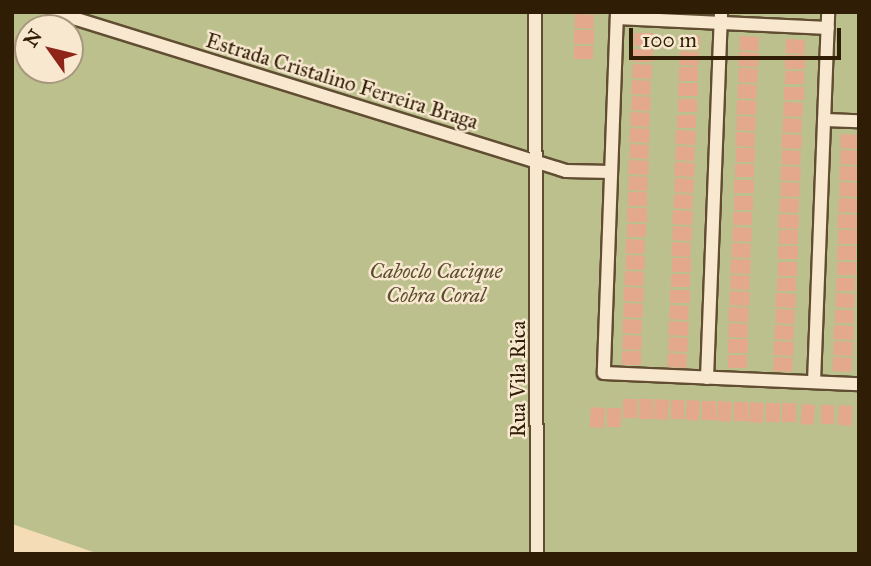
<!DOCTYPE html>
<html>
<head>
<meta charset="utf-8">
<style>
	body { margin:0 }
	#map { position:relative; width:871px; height:566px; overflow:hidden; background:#f4dcb7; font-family:"IM FELL Great Primer",serif }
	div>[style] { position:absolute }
	.green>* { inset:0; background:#bcc08d }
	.building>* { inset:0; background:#e4a88d; transform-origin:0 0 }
	.roads { filter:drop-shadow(2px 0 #614d32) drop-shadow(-2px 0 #614d32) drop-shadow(0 2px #614d32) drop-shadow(0 -2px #614d32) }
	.minor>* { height:12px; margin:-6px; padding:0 6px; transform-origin:6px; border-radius:6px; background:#f8e8d0 }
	span { translate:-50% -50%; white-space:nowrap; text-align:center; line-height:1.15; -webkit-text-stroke:5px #f8e8d0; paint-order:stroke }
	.street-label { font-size:21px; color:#301d06 }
	.park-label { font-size:21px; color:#5a4e2e; font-style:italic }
	.frame { position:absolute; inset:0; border:14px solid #301d06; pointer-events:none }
	.north { position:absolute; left:14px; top:14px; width:70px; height:70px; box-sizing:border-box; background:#f8e8d0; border:2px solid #a8977f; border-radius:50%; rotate:304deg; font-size:19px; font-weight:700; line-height:28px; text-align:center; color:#301d06 }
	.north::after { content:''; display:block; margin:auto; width:24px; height:32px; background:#8f2418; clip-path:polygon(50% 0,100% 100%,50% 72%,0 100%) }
	.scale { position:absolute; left:629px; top:28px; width:212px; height:32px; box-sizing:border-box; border:4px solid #301d06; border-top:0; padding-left:9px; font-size:21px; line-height:24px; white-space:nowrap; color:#301d06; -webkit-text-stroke:5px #f8e8d0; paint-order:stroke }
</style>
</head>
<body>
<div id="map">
	<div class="green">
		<i style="clip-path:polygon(evenodd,12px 12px,859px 12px,859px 554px,99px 554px,12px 524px,12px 12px,28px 28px,70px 28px,70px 70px,28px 70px,28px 28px)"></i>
	</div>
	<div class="building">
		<i style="left:575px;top:14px;width:19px;height:14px;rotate:3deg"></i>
		<i style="left:574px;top:30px;width:20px;height:14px"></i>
		<i style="left:634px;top:33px;width:19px;height:13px"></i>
		<i style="left:680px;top:35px;width:20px;height:14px;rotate:3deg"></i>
		<i style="left:740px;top:36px;width:19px;height:14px;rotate:3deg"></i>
		<i style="left:786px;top:39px;width:19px;height:14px;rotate:3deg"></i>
		<i style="left:574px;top:46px;width:19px;height:13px"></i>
		<i style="left:633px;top:49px;width:20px;height:13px"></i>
		<i style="left:680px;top:51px;width:19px;height:14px;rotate:3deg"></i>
		<i style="left:739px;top:52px;width:20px;height:14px;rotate:3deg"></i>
		<i style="left:785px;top:55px;width:20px;height:14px"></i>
		<i style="left:633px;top:64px;width:19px;height:14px;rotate:3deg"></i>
		<i style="left:679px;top:67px;width:19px;height:14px"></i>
		<i style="left:739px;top:68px;width:19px;height:14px;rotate:3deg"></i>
		<i style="left:785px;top:71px;width:19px;height:13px"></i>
		<i style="left:632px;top:80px;width:19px;height:14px;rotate:3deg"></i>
		<i style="left:678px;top:83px;width:20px;height:13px"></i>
		<i style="left:738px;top:84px;width:19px;height:14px;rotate:3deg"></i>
		<i style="left:784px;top:87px;width:20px;height:13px"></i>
		<i style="left:632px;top:96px;width:19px;height:14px;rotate:3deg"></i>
		<i style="left:678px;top:99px;width:19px;height:13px"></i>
		<i style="left:737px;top:100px;width:20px;height:14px;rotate:3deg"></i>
		<i style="left:784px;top:102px;width:19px;height:14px;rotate:3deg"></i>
		<i style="left:631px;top:112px;width:19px;height:14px;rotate:3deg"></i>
		<i style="left:677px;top:115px;width:19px;height:13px"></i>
		<i style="left:737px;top:116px;width:19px;height:14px;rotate:3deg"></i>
		<i style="left:783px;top:118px;width:19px;height:14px;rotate:3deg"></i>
		<i style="left:630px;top:128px;width:20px;height:14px;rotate:3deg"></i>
		<i style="left:676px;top:130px;width:20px;height:14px;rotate:3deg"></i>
		<i style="left:736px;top:132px;width:19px;height:14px;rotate:3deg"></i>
		<i style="left:782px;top:134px;width:20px;height:14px;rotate:3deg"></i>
		<i style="left:841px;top:134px;width:18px;height:14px;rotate:3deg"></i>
		<i style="left:630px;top:144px;width:19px;height:14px;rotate:3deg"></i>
		<i style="left:676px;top:146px;width:19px;height:14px;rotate:3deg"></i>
		<i style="left:736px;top:148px;width:19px;height:14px"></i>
		<i style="left:782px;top:150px;width:19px;height:14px;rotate:3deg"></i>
		<i style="left:841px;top:150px;width:18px;height:14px;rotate:3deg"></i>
		<i style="left:629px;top:160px;width:20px;height:14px;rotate:3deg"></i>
		<i style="left:675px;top:162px;width:20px;height:14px;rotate:3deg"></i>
		<i style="left:735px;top:164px;width:19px;height:13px"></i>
		<i style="left:781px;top:166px;width:20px;height:14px;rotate:3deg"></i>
		<i style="left:840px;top:166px;width:19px;height:14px;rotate:3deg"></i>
		<i style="left:629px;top:176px;width:19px;height:14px;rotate:3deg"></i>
		<i style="left:675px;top:178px;width:19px;height:14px;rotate:3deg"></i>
		<i style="left:734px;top:180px;width:20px;height:13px"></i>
		<i style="left:781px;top:182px;width:19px;height:14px;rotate:3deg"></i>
		<i style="left:840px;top:182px;width:19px;height:14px;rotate:3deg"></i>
		<i style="left:628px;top:192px;width:19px;height:14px"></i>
		<i style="left:674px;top:194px;width:19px;height:14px;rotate:3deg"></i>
		<i style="left:734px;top:196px;width:19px;height:14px"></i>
		<i style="left:780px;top:198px;width:19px;height:14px;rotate:3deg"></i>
		<i style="left:839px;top:198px;width:19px;height:14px;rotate:3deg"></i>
		<i style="left:627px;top:208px;width:20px;height:14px"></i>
		<i style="left:673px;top:210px;width:20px;height:14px;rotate:3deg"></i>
		<i style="left:733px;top:212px;width:19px;height:13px"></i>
		<i style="left:779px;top:214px;width:20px;height:14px;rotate:3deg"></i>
		<i style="left:838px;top:214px;width:20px;height:14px;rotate:3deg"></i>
		<i style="left:627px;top:224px;width:19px;height:13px"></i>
		<i style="left:673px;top:226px;width:19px;height:14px;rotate:3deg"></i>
		<i style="left:733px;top:227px;width:19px;height:14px;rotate:3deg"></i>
		<i style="left:779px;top:230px;width:19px;height:14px"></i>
		<i style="left:838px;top:230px;width:19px;height:14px"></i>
		<i style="left:626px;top:239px;width:19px;height:14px;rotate:3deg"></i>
		<i style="left:672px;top:242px;width:19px;height:14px;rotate:3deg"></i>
		<i style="left:732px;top:243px;width:19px;height:14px;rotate:3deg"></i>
		<i style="left:778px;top:246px;width:20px;height:13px"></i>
		<i style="left:837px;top:246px;width:19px;height:14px"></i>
		<i style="left:626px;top:255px;width:19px;height:14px;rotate:3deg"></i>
		<i style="left:672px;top:258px;width:19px;height:14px"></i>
		<i style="left:731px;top:259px;width:20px;height:14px;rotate:3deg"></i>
		<i style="left:778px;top:262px;width:19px;height:14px"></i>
		<i style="left:837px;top:262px;width:19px;height:13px"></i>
		<i style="left:625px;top:271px;width:19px;height:14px;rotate:3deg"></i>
		<i style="left:671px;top:274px;width:19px;height:13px"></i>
		<i style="left:731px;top:275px;width:19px;height:14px;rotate:3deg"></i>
		<i style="left:777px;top:278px;width:19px;height:13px"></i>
		<i style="left:836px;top:278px;width:19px;height:13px"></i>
		<i style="left:624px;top:287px;width:20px;height:14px;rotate:3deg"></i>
		<i style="left:670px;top:290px;width:20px;height:13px"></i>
		<i style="left:730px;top:291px;width:20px;height:14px;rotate:3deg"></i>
		<i style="left:776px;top:293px;width:20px;height:14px;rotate:3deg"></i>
		<i style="left:836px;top:293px;width:19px;height:14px;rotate:3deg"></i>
		<i style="left:624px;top:303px;width:19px;height:14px;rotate:3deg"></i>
		<i style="left:670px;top:305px;width:19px;height:14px;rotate:3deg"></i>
		<i style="left:729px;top:307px;width:20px;height:14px;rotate:3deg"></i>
		<i style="left:776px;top:309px;width:19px;height:14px;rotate:3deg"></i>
		<i style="left:835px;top:310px;width:19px;height:13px"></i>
		<i style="left:623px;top:319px;width:19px;height:14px;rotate:3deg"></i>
		<i style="left:669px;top:321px;width:20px;height:14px;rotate:3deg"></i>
		<i style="left:729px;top:323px;width:19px;height:14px;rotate:3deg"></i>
		<i style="left:775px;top:325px;width:19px;height:14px;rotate:3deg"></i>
		<i style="left:834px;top:325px;width:20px;height:14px;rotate:3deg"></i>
		<i style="left:623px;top:335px;width:19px;height:14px;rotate:3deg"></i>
		<i style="left:669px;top:337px;width:19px;height:14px;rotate:3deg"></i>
		<i style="left:728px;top:339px;width:20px;height:14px"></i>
		<i style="left:774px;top:341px;width:20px;height:14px;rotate:3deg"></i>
		<i style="left:834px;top:341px;width:19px;height:14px;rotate:3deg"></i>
		<i style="left:622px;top:351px;width:19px;height:14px"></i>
		<i style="left:668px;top:353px;width:19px;height:14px;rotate:3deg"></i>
		<i style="left:728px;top:355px;width:19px;height:13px"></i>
		<i style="left:774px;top:357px;width:19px;height:14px;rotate:3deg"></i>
		<i style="left:833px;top:357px;width:19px;height:14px;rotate:3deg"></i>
		<i style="left:623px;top:399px;width:14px;height:19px"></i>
		<i style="left:639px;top:399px;width:14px;height:20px"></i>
		<i style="left:655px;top:399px;width:14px;height:20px;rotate:4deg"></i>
		<i style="left:671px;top:400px;width:13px;height:19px"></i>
		<i style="left:687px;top:400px;width:13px;height:20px;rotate:4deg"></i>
		<i style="left:702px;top:401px;width:14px;height:19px"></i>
		<i style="left:718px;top:401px;width:14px;height:20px;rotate:4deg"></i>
		<i style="left:734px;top:402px;width:14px;height:19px"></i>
		<i style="left:750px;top:402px;width:14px;height:20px;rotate:4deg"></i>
		<i style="left:766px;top:403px;width:14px;height:19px"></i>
		<i style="left:782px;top:403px;width:14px;height:19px"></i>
		<i style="left:802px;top:404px;width:13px;height:20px;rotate:4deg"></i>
		<i style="left:821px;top:405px;width:13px;height:19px"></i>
		<i style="left:839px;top:405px;width:14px;height:20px;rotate:4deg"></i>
		<i style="left:591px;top:407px;width:14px;height:20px;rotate:4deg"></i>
		<i style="left:607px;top:408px;width:14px;height:19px"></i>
	</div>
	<div class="roads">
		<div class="minor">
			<i style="left:54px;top:12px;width:536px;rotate:17.25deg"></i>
			<i style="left:566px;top:171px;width:45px;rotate:1.3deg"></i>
			<i style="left:535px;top:12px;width:542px;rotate:89.79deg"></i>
			<i style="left:617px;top:12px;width:361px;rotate:92.1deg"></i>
			<i style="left:604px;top:373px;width:255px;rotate:2.5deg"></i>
			<i style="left:617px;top:18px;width:211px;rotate:2.7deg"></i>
			<i style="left:824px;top:120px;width:35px;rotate:2deg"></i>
			<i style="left:707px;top:378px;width:366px;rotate:-87.8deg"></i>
			<i style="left:814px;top:382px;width:370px;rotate:-87.8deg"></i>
		</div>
	</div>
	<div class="street-label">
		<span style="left:342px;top:81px;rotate:17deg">Estrada Cristalino Ferreira Braga</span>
		<span style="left:518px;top:379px;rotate:-90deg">Rua Vila Rica</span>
	</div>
	<div class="park-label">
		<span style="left:436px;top:283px">Caboclo Cacique<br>Cobra Coral</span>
	</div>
	<div class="frame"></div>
	<div class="north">N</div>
	<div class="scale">100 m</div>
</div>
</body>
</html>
